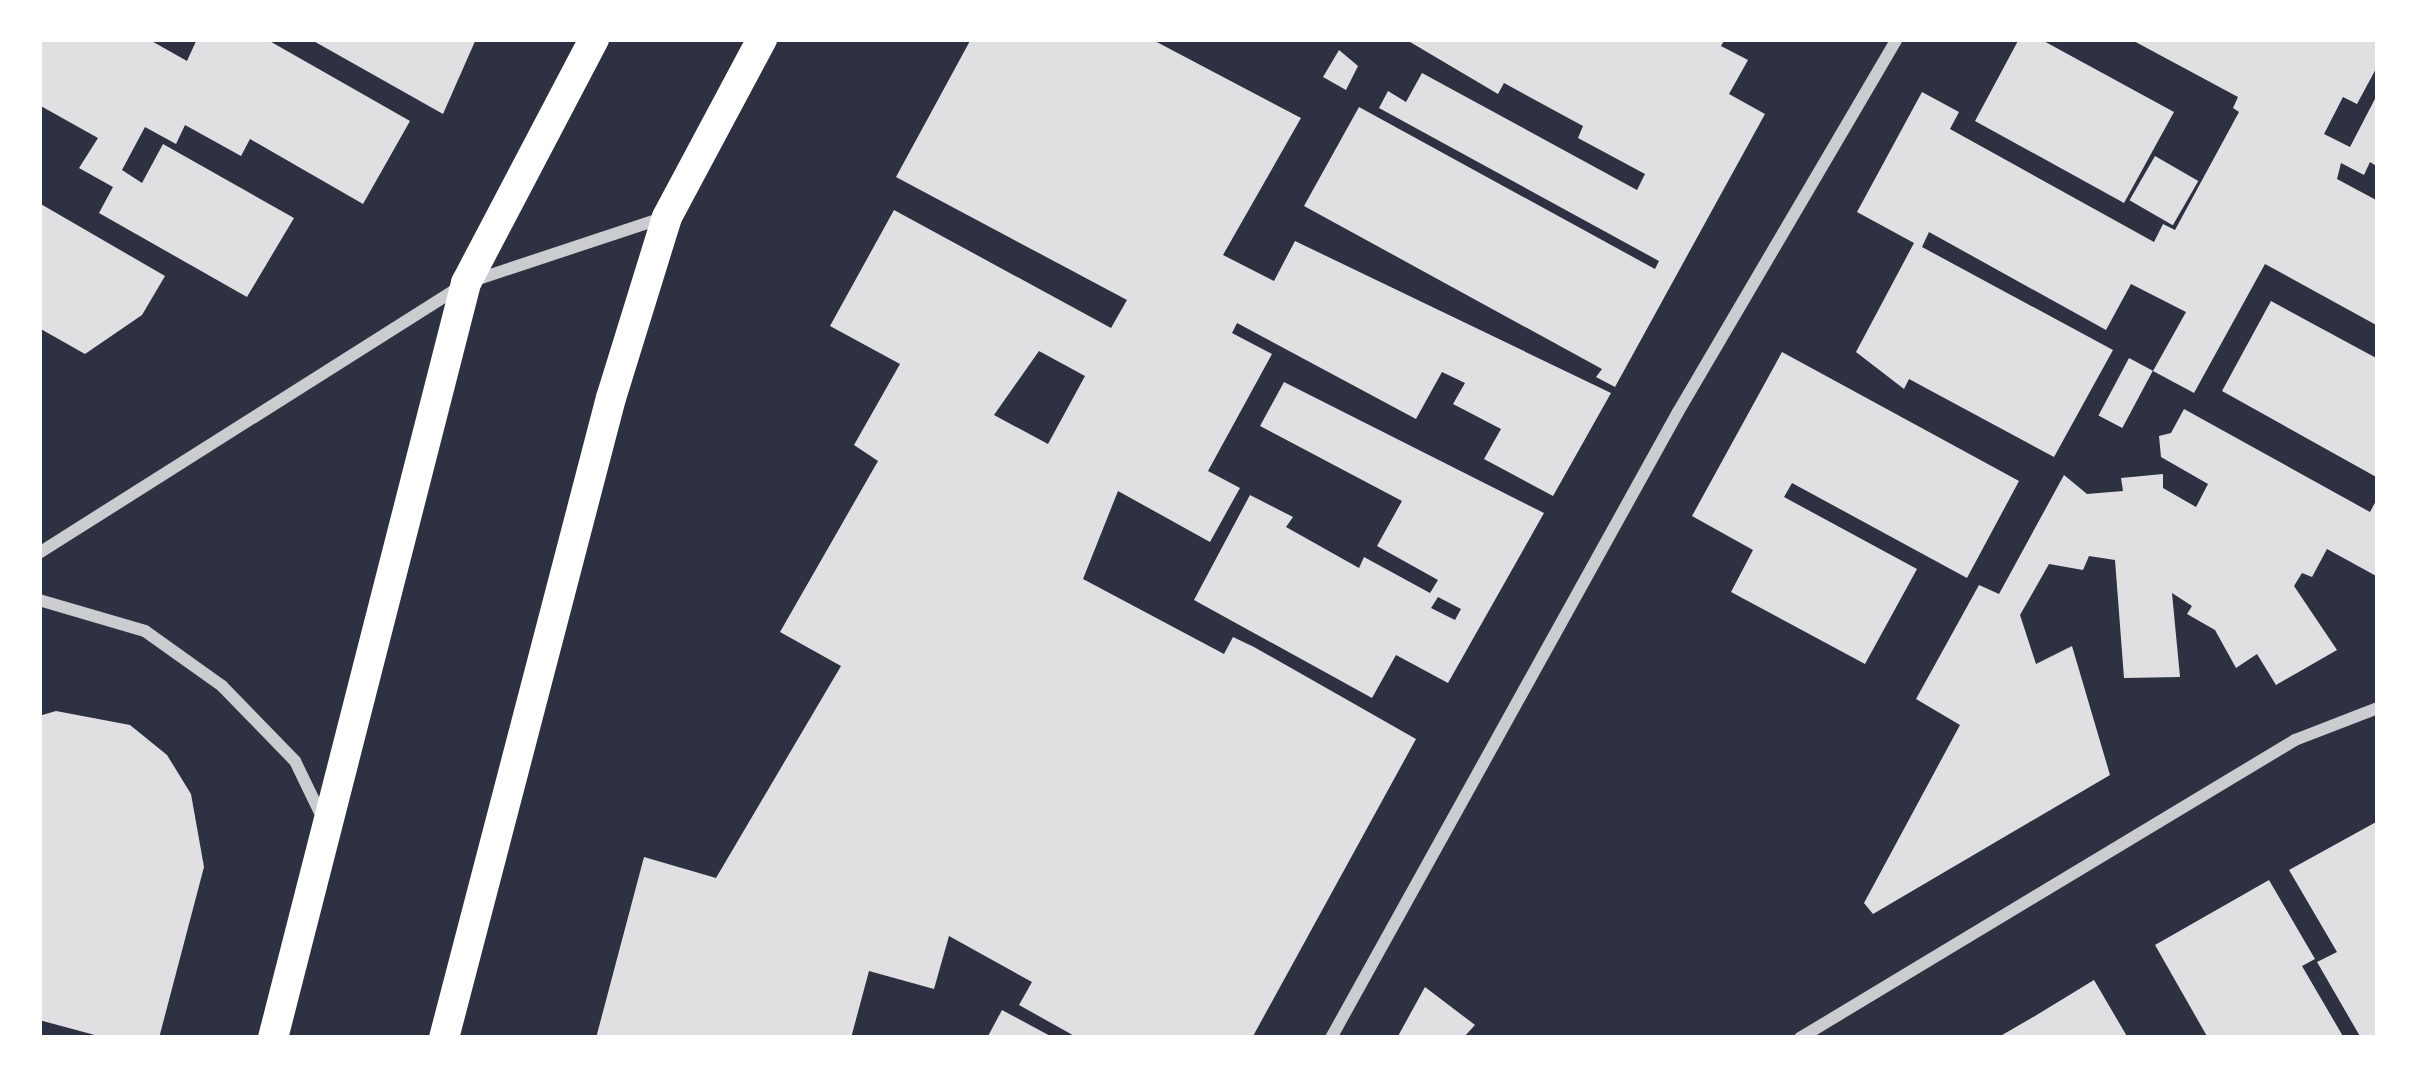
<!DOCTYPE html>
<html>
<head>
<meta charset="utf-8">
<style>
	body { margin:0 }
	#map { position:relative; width:2417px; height:1077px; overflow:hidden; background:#2d3142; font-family:Commissioner,sans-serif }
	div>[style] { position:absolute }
	.building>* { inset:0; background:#e0e0e3; transform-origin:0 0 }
	.minor>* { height:12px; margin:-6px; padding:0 6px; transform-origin:6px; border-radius:6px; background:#caccd0 }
	.primary>* { height:30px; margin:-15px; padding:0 15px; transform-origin:15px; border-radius:15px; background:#fff }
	span { translate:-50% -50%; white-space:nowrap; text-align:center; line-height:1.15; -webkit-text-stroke:12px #fff; paint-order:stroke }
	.frame { position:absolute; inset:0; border:42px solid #fff; pointer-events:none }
</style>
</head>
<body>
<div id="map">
	<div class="building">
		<i style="clip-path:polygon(39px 39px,148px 39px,187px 61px,197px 39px,266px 39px,410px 121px,363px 204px,250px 139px,241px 156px,185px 125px,176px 144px,145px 127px,122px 170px,142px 183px,163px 144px,294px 218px,247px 297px,99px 213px,113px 187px,79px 168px,98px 138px,39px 105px)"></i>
		<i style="clip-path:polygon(310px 39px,476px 39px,443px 114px)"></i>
		<i style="clip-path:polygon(evenodd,971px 39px,1151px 39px,1301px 118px,1223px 255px,1274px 281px,1295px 241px,1611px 393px,1553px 496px,1484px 459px,1501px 429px,1453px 404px,1465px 383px,1442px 372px,1416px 419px,1237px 323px,1232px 333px,1272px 354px,1208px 471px,1240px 488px,1210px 542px,1118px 491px,1083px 579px,1224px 654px,1233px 637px,1254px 647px,1416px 739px,1252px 1038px,1078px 1038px,1019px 1005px,1032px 982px,949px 936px,934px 989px,869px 971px,851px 1038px,596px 1038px,644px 857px,716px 878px,841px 666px,780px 632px,878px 461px,854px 445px,900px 364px,830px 326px,894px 210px,1111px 328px,1127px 300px,896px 177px,971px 39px,1039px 351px,1085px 376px,1048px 444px,994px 415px,1039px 351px)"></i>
		<i style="clip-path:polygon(1405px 39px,1725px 39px,1721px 46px,1748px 60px,1729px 94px,1765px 114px,1615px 387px,1596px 377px,1602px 369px,1304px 206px,1359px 107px,1655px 269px,1659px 261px,1379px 108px,1388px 91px,1406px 102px,1422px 73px,1637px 190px,1645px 174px,1578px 138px,1583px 126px,1504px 83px,1498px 94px)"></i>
		<i style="clip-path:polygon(2019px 39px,2040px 39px,2174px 112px,2124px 203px,1975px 121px)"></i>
		<i style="clip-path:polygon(2130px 39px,2378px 39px,2378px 65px,2357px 104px,2343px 97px,2324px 134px,2350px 147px,2378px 93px,2378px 167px,2370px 162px,2364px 175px,2341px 163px,2337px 179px,2378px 201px,2378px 326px,2265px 264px,2194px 393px,2153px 371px,2186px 312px,2131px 284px,2106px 330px,1929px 232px,1922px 247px,2113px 350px,2054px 457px,1909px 379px,1904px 389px,1856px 352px,1914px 243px,1857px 212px,1922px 92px,1959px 112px,1950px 129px,2154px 242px,2163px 224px,2175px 230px,2239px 112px,2233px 108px,2238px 97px)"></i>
		<i style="clip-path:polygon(1339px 50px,1358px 66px,1346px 90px,1323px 77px)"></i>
		<i style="left:2155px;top:156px;width:50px;height:51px;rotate:30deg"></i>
		<i style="clip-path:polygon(39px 203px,165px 276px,142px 315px,85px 354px,39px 328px)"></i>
		<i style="clip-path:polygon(2271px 301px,2378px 359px,2378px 478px,2222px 391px)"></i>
		<i style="clip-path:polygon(1782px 352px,2019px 481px,1967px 578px,1792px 483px,1784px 497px,1917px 569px,1865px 664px,1731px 592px,1753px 550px,1692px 516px)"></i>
		<i style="left:2129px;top:358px;width:27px;height:65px;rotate:28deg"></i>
		<i style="clip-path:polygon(evenodd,1284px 382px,1544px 513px,1448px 683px,1396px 655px,1372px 698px,1194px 600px,1250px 495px,1293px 517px,1286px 527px,1359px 568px,1364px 557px,1430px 593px,1438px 580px,1377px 546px,1402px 501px,1260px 426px,1284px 382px,1438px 597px,1461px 609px,1455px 620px,1431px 608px,1438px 597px)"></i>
		<i style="clip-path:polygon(2184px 409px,2370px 512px,2378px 497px,2378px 577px,2327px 549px,2312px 577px,2302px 573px,2294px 586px,2337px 650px,2276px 685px,2257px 654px,2236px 668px,2215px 630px,2187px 614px,2192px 606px,2172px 593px,2180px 677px,2124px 678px,2115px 560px,2089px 556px,2083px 570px,2049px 564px,2020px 615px,2036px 664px,2072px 646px,2110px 775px,1873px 914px,1864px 903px,1960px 725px,1916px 699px,1979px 585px,1999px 594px,2064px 475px,2087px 494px,2123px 491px,2121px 478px,2163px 474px,2163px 488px,2196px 507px,2208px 484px,2161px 457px,2159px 436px,2171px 433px)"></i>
		<i style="clip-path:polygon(56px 711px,130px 725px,167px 755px,191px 794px,204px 867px,159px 1038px,106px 1038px,39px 1020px,39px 716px)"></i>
		<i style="clip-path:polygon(2378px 821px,2378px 1038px,2361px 1038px,2317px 962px,2337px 952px,2289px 870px)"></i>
		<i style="clip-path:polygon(2269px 880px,2315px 959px,2302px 966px,2344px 1038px,2208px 1038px,2155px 945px)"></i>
		<i style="clip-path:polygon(2094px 980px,2128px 1038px,1997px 1038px,2035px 1016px)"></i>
		<i style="clip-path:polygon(1425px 987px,1475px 1025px,1463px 1038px,1397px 1038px)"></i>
		<i style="clip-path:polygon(1002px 1010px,1054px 1038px,987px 1038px)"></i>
	</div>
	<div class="minor">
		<i style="left:39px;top:553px;width:505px;rotate:-32.31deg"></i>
		<i style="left:466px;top:283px;width:210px;rotate:-18.3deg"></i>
		<i style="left:39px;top:600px;width:110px;rotate:16.3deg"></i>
		<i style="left:145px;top:631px;width:95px;rotate:35.5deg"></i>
		<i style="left:222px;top:686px;width:105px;rotate:45.8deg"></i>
		<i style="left:295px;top:761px;width:67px;rotate:64.2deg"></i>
		<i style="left:1331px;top:1038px;width:716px;rotate:-61deg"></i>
		<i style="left:1678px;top:412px;width:433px;rotate:-59.6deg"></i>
		<i style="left:1800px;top:1038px;width:578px;rotate:-31.05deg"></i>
		<i style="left:2295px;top:740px;width:89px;rotate:-21.1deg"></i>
	</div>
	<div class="primary">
		<i style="left:273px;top:1038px;width:779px;rotate:-75.66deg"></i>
		<i style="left:466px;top:283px;width:276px;rotate:-62.3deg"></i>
		<i style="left:444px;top:1038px;width:661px;rotate:-75.38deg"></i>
		<i style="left:611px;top:398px;width:189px;rotate:-72.8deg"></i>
		<i style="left:667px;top:217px;width:202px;rotate:-61.9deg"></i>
	</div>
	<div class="frame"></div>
</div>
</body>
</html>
